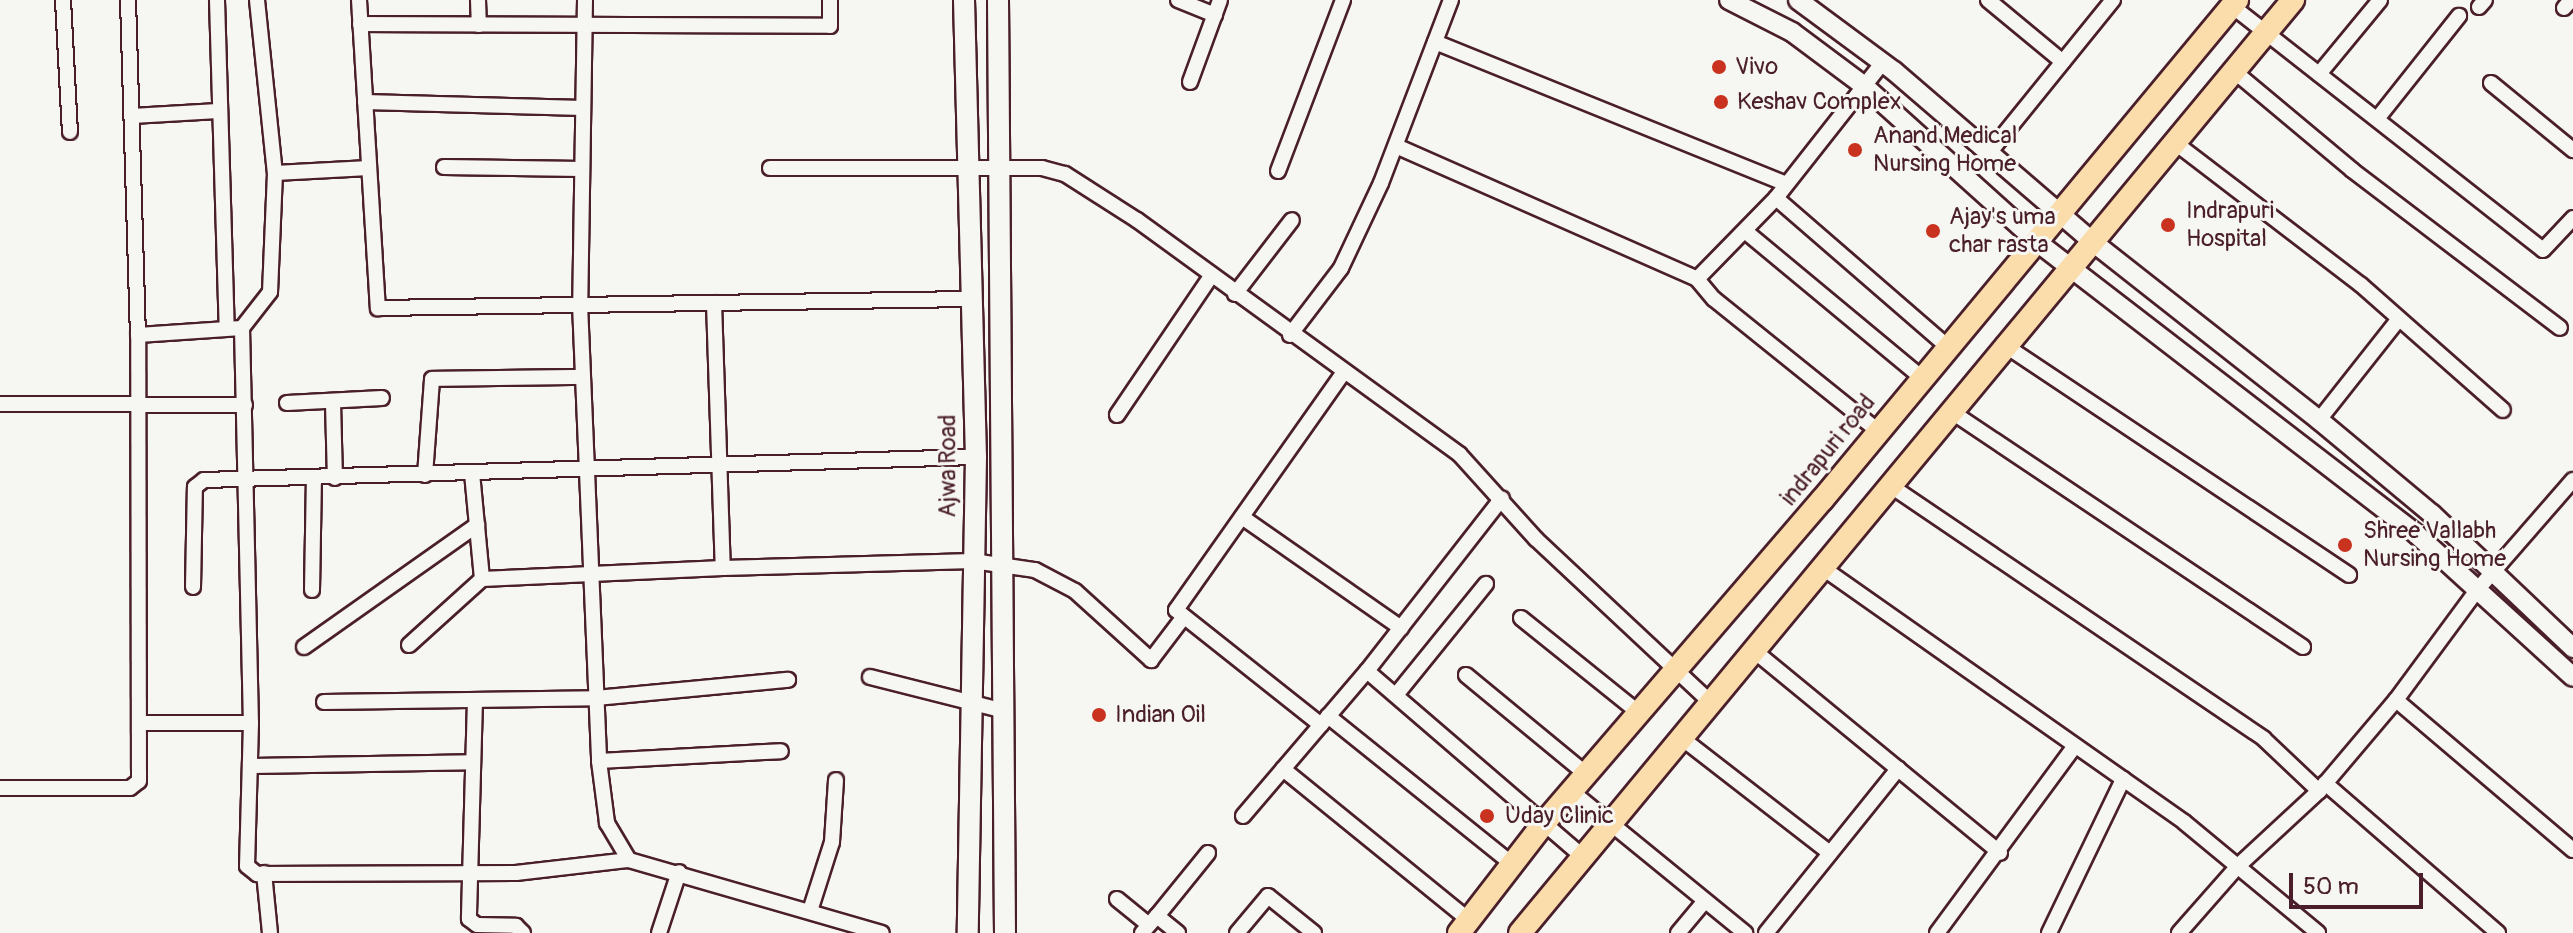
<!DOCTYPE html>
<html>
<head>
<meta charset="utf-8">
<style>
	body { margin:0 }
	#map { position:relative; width:2573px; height:933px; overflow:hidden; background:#f6f6f2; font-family:Pangolin,sans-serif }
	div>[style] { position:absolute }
	.roads { filter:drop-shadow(2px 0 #4a1f2b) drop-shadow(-2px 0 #4a1f2b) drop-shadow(0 2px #4a1f2b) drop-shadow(0 -2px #4a1f2b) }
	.minor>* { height:14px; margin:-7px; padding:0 7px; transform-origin:7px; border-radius:7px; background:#f6f6f2 }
	.tertiary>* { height:18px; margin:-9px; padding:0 9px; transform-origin:9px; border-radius:9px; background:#f6f6f2 }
	.secondary>* { height:20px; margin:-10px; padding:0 10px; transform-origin:10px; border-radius:10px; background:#f6f6f2 }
	.primary>* { height:22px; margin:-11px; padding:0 11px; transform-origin:11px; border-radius:11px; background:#faddab }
	.dots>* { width:22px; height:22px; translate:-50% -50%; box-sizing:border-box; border:4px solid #f6f6f2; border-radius:50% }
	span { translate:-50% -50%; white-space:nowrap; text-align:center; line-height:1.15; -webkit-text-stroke:6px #f6f6f2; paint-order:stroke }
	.poi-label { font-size:24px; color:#4a1f2b }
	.left { translate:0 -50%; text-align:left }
	.street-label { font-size:24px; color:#4a1f2b }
	.scale { position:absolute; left:2289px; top:873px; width:134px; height:36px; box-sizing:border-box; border:4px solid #4a1f2b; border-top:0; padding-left:10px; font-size:24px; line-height:28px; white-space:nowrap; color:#4a1f2b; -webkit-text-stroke:6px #f6f6f2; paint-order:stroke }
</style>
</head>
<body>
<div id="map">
	<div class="roads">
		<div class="minor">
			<i style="left:63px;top:0;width:132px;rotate:87deg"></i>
			<i style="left:128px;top:0;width:335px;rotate:88.3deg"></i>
			<i style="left:138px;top:335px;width:104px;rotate:-3.9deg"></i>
			<i style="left:217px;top:0;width:328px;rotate:88.3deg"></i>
			<i style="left:257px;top:0;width:174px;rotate:84.1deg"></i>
			<i style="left:275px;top:173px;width:119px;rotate:92.4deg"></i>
			<i style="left:270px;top:292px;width:46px;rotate:127.9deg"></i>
			<i style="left:242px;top:328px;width:395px;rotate:88.7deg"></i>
			<i style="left:251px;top:723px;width:143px;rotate:91.6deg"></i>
			<i style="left:247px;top:866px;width:13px;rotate:39deg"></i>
			<i style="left:257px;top:874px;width:259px;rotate:-0.2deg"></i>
			<i style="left:516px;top:873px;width:114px;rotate:-6.6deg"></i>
			<i style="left:359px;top:0;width:309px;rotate:86.5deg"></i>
			<i style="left:378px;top:308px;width:593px;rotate:-0.87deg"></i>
			<i style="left:478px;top:0;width:25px;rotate:88deg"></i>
			<i style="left:585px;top:0;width:304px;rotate:90.9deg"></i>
			<i style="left:580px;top:304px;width:457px;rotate:87.6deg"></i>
			<i style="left:599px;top:761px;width:63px;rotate:82.6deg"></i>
			<i style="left:607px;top:823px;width:43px;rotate:59.3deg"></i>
			<i style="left:629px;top:860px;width:263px;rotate:16.1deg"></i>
			<i style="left:1178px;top:0;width:40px;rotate:22deg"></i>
			<i style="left:1988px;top:0;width:97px;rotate:39.6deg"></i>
			<i style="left:2232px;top:6px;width:395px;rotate:38.1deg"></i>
			<i style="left:2543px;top:250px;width:44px;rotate:-46.8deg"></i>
			<i style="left:2479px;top:7px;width:9px;rotate:-49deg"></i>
			<i style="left:2564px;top:8px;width:11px;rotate:-49deg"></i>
			<i style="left:360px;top:24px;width:470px;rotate:0.2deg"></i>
			<i style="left:830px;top:26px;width:26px;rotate:-90deg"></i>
			<i style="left:1435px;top:42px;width:379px;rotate:22deg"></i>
			<i style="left:2235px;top:72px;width:153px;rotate:39.9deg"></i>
			<i style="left:2352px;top:170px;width:261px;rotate:37.2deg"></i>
			<i style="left:2319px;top:74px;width:96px;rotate:-50.5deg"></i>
			<i style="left:1190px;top:82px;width:87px;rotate:-69.9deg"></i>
			<i style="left:2491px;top:83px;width:106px;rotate:39.3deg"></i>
			<i style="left:365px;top:102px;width:218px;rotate:1.6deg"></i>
			<i style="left:132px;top:116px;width:86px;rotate:-3.3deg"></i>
			<i style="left:2377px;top:119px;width:132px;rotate:-51.5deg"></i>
			<i style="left:2178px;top:145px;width:230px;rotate:37.4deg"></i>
			<i style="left:2361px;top:285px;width:189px;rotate:41.4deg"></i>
			<i style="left:1396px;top:146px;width:329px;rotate:23.8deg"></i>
			<i style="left:1697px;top:279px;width:113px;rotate:-45.7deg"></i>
			<i style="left:1776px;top:198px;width:173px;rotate:-51.8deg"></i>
			<i style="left:1989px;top:153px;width:197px;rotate:-51deg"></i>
			<i style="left:444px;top:167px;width:138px;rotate:0.8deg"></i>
			<i style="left:770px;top:168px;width:272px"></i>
			<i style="left:1042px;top:168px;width:24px;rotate:15deg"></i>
			<i style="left:1065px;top:174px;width:85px;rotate:32.6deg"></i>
			<i style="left:1137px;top:220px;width:399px;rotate:36deg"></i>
			<i style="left:1460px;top:455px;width:113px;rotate:47.9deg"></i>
			<i style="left:1536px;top:539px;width:236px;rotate:43.1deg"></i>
			<i style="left:1278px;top:171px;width:183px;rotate:-69.2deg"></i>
			<i style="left:275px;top:173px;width:94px;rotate:-3deg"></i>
			<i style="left:1776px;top:198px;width:226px;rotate:40.9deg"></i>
			<i style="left:1745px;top:231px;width:230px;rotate:39.7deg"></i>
			<i style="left:1697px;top:279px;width:26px;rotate:50deg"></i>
			<i style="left:1714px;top:299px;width:211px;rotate:38.8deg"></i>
			<i style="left:1235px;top:294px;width:93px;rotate:-52.4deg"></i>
			<i style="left:714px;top:303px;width:265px;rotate:88.1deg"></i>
			<i style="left:1290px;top:335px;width:84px;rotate:-52.7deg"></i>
			<i style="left:1341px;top:268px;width:94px;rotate:-64.8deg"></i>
			<i style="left:1381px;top:183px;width:196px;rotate:-69.1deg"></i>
			<i style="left:2003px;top:344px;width:416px;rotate:33.7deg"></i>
			<i style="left:287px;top:403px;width:95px;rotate:-3deg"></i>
			<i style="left:333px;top:403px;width:75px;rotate:88.5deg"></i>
			<i style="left:0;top:404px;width:245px;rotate:0.2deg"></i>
			<i style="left:1949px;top:410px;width:426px;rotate:33.8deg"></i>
			<i style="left:1117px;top:415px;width:168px;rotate:-55.9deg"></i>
			<i style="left:2319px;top:420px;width:127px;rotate:-51.7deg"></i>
			<i style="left:472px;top:473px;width:106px;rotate:84.6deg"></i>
			<i style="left:425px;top:475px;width:96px;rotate:-85.8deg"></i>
			<i style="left:432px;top:379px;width:151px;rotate:-0.8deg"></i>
			<i style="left:1888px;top:484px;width:454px;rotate:34.1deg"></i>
			<i style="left:2264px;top:739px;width:76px;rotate:43.4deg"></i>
			<i style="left:1242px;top:517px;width:194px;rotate:34.9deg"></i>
			<i style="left:1820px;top:566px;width:445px;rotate:35.1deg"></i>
			<i style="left:2184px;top:822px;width:174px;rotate:39.6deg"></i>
			<i style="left:193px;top:587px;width:100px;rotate:-88.9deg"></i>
			<i style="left:195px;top:487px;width:11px;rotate:-38deg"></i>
			<i style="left:204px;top:480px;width:772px;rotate:-1.71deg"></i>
			<i style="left:312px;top:590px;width:112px;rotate:-89deg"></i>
			<i style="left:1521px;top:618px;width:151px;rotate:38.8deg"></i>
			<i style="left:409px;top:645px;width:98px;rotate:-42.1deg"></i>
			<i style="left:482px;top:579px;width:241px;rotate:-2.6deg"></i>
			<i style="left:723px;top:568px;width:250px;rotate:-1.6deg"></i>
			<i style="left:973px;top:561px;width:63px;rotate:8.3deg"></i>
			<i style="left:1035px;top:570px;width:45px;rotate:27.7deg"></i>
			<i style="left:1075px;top:591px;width:103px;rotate:42.2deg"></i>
			<i style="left:1151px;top:660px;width:53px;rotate:-52.7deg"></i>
			<i style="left:304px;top:647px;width:212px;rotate:-35.2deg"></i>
			<i style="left:1752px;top:649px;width:321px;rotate:39.4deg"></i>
			<i style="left:1367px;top:671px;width:282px;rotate:40.7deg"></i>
			<i style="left:1466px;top:675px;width:156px;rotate:39.5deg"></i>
			<i style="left:870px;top:677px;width:138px;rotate:14.2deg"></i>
			<i style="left:1396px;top:695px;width:143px;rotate:-51deg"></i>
			<i style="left:475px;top:700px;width:219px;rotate:91.6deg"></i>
			<i style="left:469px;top:919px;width:10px;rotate:37deg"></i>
			<i style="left:477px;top:925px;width:39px;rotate:1deg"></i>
			<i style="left:516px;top:926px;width:10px;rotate:45deg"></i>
			<i style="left:2396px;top:700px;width:232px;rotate:40.3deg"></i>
			<i style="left:324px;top:702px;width:272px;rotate:-0.8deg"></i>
			<i style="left:596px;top:698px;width:193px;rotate:-5.4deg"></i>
			<i style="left:1328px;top:716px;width:236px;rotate:38.8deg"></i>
			<i style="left:139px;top:723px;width:112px"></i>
			<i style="left:1321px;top:725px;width:185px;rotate:-141.6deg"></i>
			<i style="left:1176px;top:610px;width:291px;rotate:-54.8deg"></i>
			<i style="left:1679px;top:736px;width:191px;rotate:37.8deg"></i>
			<i style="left:599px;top:761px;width:182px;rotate:-3.1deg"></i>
			<i style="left:252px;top:766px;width:221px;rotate:-1deg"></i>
			<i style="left:1283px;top:769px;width:240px;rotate:39.1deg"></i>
			<i style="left:2325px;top:783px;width:229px;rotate:40.9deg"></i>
			<i style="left:0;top:788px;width:130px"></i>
			<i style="left:130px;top:788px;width:11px;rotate:-38deg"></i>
			<i style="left:139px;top:781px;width:446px;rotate:-90.1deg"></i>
			<i style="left:1571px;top:791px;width:225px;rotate:39.2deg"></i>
			<i style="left:1243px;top:816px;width:191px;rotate:-49.5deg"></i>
			<i style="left:1367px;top:671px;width:219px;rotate:-52deg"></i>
			<i style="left:264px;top:873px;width:60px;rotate:84.3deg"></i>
			<i style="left:1117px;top:899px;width:41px;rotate:39.1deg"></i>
			<i style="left:810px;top:911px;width:72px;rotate:-72.3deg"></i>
			<i style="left:832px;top:842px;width:62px;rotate:-86.3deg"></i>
			<i style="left:1157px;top:916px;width:81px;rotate:-51deg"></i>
			<i style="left:659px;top:933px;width:64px;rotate:-71.8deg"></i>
			<i style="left:1142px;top:933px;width:23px;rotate:-49deg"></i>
			<i style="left:1157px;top:916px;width:27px;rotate:39deg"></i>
			<i style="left:1237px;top:933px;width:48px;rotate:-50deg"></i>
			<i style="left:1268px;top:896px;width:59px;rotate:38.8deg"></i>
			<i style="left:1678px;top:933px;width:40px;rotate:-50deg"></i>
			<i style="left:1766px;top:933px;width:211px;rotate:-51.2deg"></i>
			<i style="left:1937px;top:933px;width:232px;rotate:-53.6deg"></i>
			<i style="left:2049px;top:933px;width:171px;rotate:-64.3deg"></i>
			<i style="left:2179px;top:933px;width:89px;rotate:-48.6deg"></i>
			<i style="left:2238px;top:866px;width:110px;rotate:-42.8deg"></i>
			<i style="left:2319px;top:791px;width:119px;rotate:-49.8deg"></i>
			<i style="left:2396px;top:700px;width:137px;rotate:-53.6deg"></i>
			<i style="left:2477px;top:590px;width:146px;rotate:-48.9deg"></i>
		</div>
		<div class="tertiary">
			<i style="left:1729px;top:0;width:71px;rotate:26.9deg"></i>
			<i style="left:1792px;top:32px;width:89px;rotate:36.7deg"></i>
			<i style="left:1863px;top:85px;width:233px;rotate:42deg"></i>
			<i style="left:2036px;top:241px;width:480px;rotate:37.6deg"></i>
			<i style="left:2416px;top:534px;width:212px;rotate:42.3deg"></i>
			<i style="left:1798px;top:0;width:119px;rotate:36.5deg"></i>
			<i style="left:1894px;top:71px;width:264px;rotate:40.7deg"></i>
			<i style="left:2094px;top:243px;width:286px;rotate:38.2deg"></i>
			<i style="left:2319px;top:420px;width:147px;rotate:39.8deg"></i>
			<i style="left:2432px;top:514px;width:195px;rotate:43.5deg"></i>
		</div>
		<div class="secondary">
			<i style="left:964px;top:0;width:457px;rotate:88.5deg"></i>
			<i style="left:976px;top:457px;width:476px;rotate:91deg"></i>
			<i style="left:998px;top:0;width:933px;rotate:89.57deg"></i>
		</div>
		<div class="primary">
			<i style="left:1459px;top:933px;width:139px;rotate:-52.3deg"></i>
			<i style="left:1544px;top:823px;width:426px;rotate:-49.3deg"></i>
			<i style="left:1822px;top:500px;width:650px;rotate:-50.31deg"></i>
			<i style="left:1520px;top:933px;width:1212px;rotate:-50.36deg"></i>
		</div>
	</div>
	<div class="dots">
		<i style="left:1719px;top:67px;background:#c8321e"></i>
		<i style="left:1721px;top:102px;background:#c8321e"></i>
		<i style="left:1855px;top:150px;background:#c8321e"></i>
		<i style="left:2168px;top:225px;background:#c8321e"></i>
		<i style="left:1933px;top:231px;background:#c8321e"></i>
		<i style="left:2345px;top:545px;background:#c8321e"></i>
		<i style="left:1099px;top:715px;background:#c8321e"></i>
		<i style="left:1487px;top:816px;background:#c8321e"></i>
	</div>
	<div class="poi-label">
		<span class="left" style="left:1735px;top:67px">Vivo</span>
		<span class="left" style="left:1737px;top:102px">Keshav Complex</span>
		<span class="left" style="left:1873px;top:150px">Anand Medical<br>Nursing Home</span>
		<span class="left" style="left:2186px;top:225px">Indrapuri<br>Hospital</span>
		<span class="left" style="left:1949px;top:231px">Ajay's uma<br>char rasta</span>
		<span class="left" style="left:2363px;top:545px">Shree Vallabh<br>Nursing Home</span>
		<span class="left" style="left:1115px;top:715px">Indian Oil</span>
		<span class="left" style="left:1505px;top:816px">Uday Clinic</span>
	</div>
	<div class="street-label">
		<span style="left:1828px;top:450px;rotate:-51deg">indrapuri road</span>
		<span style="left:948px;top:466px;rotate:-90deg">Ajwa Road</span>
	</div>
	<div class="scale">50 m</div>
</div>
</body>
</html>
